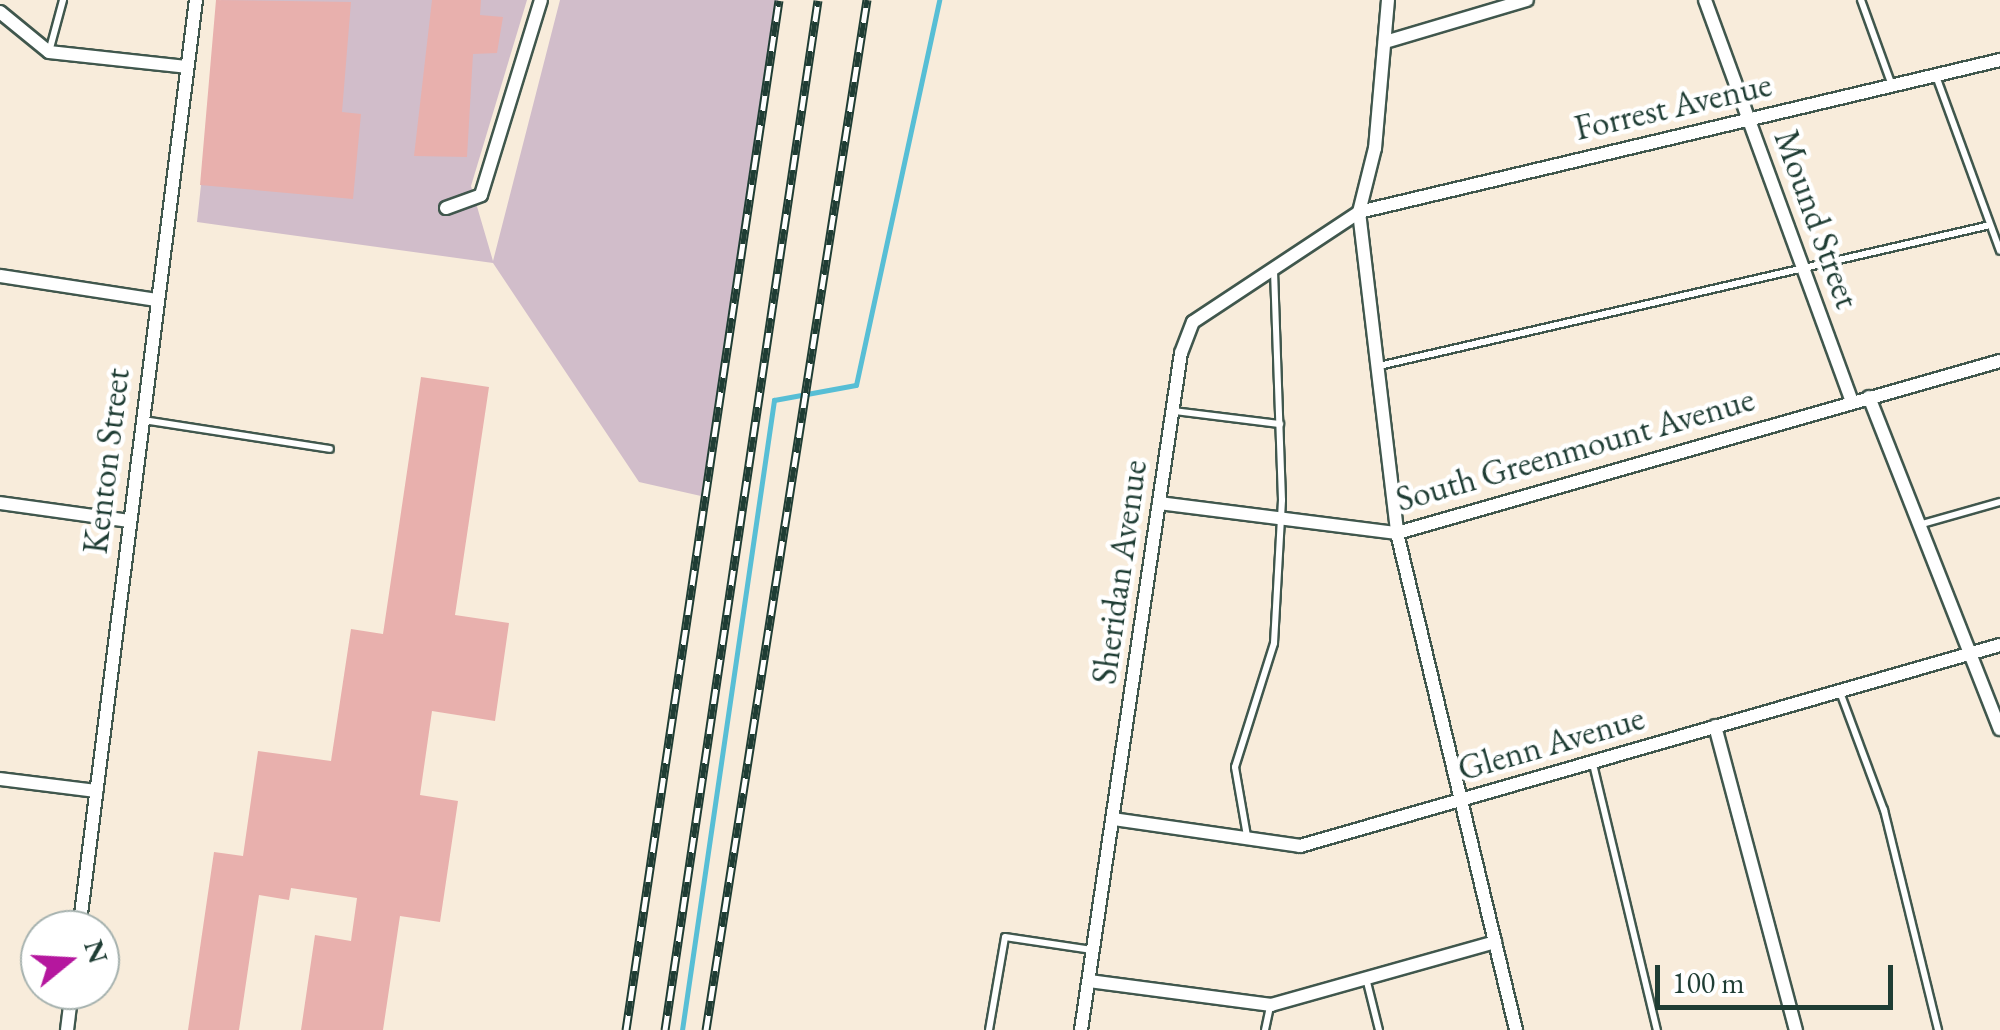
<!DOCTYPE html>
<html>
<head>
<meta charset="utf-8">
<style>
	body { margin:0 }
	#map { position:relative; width:2000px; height:1030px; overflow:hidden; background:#f8ecdb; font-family:"EB Garamond",serif }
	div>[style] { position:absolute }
	.industrial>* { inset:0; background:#d1bdca }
	.stream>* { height:5px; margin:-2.5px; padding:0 2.5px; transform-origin:2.5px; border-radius:2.5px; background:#57bed5 }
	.building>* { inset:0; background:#e8b0ad }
	.roads { filter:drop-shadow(2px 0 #40574d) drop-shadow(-2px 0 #40574d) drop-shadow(0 2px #40574d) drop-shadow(0 -2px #40574d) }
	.service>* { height:6px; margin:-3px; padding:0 3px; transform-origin:3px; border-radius:3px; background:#fff }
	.minor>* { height:12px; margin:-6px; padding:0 6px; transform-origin:6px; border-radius:6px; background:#fff }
	.rail>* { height:9px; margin-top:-4.5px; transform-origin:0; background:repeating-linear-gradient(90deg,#fff 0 15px,#1f3d34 0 30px); box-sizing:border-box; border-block:2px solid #1f3d34 }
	span { translate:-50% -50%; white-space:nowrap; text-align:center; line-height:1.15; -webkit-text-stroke:9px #fff; paint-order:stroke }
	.street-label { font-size:35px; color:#1f3d34 }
	.north { position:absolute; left:20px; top:910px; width:100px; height:100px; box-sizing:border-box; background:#fff; border:2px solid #a5b1ae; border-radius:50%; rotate:72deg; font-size:28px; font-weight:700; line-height:40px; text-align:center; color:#1f3d34 }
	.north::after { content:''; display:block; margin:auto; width:35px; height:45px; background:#b5179e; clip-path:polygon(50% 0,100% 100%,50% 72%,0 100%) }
	.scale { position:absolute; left:1655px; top:965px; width:238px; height:45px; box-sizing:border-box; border:5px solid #1f3d34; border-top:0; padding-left:12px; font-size:30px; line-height:35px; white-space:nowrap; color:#1f3d34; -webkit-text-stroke:8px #fff; paint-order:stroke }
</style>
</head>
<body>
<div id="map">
	<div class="industrial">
		<i style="clip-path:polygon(221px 0,527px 0,471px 186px,493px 261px,560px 0,778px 0,701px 496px,639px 482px,493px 263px,197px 222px)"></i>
	</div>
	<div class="stream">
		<i style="left:682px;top:1030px;width:637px;rotate:-81.69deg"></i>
		<i style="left:774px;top:400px;width:83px;rotate:-10.4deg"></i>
		<i style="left:856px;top:385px;width:394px;rotate:-77.8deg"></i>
	</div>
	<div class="building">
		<i style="clip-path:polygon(216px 0,351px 2px,342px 112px,361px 114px,353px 199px,200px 185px)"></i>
		<i style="clip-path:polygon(432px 0,481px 0,480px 15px,503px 17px,497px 53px,473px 54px,467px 157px,414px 156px)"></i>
		<i style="clip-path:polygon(421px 377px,489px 387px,455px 615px,509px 623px,495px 721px,432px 711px,420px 795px,458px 801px,440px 922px,400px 916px,383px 1030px,301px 1030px,315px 935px,351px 941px,357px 898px,291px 888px,289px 900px,259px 895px,239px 1030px,188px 1030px,214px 852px,243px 856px,258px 751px,331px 761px,351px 629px,383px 634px)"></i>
	</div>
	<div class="roads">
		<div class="service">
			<i style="left:1861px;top:0;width:88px;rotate:70.1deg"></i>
			<i style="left:49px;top:52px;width:54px;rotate:-74.9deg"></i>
			<i style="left:1936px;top:76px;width:186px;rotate:69.9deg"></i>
			<i style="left:1379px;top:366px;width:627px;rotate:-12.99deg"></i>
			<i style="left:1174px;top:411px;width:107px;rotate:7deg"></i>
			<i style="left:143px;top:420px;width:189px;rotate:8.8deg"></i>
			<i style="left:1922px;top:524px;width:81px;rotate:-15.8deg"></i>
			<i style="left:1840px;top:692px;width:126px;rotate:69.6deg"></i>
			<i style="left:1884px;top:810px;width:227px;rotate:76.2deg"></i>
			<i style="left:1593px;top:764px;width:274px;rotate:76.5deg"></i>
			<i style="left:1247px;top:836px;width:70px;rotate:-99.9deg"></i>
			<i style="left:1235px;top:767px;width:130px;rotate:-72.5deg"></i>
			<i style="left:1274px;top:643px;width:143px;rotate:-86.8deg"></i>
			<i style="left:1282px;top:500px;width:233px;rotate:-92deg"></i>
			<i style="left:1366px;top:978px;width:54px;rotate:76deg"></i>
			<i style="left:989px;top:1030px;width:94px;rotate:-80.2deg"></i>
			<i style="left:1005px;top:937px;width:88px;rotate:8.5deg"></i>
			<i style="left:1265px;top:1030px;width:24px;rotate:-78deg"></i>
		</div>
		<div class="minor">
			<i style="left:1388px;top:0;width:149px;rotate:95deg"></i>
			<i style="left:1375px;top:148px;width:66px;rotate:104deg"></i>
			<i style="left:1359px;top:212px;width:323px;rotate:83.2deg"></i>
			<i style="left:1397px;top:533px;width:511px;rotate:76.53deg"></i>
			<i style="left:1705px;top:0;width:428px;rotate:69.9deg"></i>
			<i style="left:0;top:12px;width:63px;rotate:39.2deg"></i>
			<i style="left:49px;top:52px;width:138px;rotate:6.2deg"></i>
			<i style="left:1385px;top:42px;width:148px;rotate:-16.5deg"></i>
			<i style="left:446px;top:208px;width:37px;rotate:-20deg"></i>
			<i style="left:481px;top:195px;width:204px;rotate:-72.9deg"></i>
			<i style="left:0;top:276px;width:159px;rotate:8.7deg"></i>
			<i style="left:1869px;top:397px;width:357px;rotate:68.5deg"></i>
			<i style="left:0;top:503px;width:130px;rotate:7.9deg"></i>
			<i style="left:1159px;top:503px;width:240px;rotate:7.2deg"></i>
			<i style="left:1397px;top:533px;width:627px;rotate:-15.92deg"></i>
			<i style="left:1715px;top:726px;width:315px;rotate:75.1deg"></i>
			<i style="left:0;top:779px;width:97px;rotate:7.1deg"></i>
			<i style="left:1113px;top:819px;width:189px;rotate:8.2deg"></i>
			<i style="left:1300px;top:846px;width:728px;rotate:-16.02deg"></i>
			<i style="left:79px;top:930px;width:937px;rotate:-82.83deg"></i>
			<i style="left:1089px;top:981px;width:184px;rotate:7.5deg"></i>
			<i style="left:1271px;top:1005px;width:233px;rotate:-15.7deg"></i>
			<i style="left:67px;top:1030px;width:40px;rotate:-82.9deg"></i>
			<i style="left:1081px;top:1030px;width:684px;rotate:-81.6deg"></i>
			<i style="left:1181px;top:353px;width:33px;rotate:-69deg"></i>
			<i style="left:1193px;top:322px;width:199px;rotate:-33.5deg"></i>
			<i style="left:1359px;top:212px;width:659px;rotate:-13.34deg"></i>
		</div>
	</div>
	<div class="rail">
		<i style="left:626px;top:1030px;width:1041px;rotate:-81.55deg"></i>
		<i style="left:665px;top:1030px;width:1041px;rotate:-81.55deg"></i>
		<i style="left:706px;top:1030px;width:1043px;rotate:-81.12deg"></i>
	</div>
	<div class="street-label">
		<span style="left:1673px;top:106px;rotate:-13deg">Forrest Avenue</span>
		<span style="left:1817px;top:219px;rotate:70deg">Mound Street</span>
		<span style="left:1575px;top:449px;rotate:-16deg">South Greenmount Avenue</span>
		<span style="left:106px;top:461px;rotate:-83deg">Kenton Street</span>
		<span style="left:1119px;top:572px;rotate:-82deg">Sheridan Avenue</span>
		<span style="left:1551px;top:743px;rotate:-16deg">Glenn Avenue</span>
	</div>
	<div class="north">N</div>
	<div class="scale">100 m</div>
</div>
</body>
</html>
